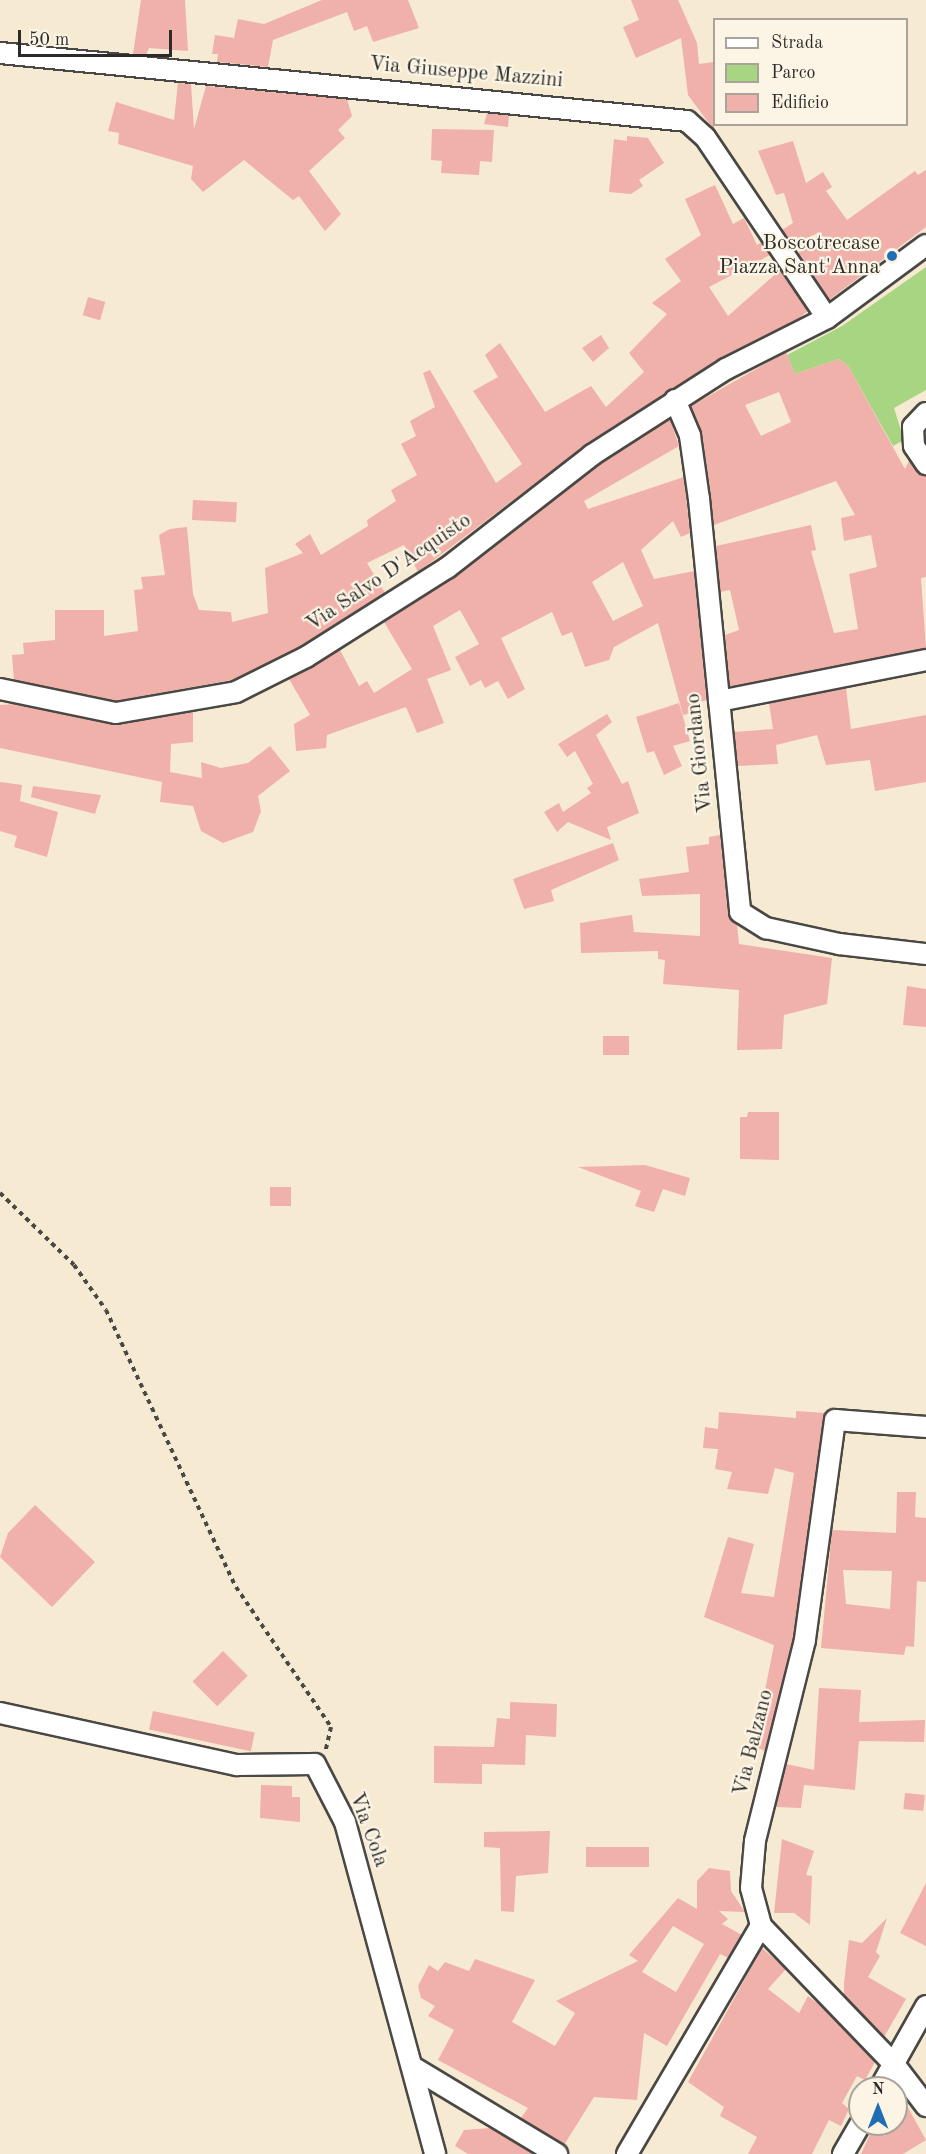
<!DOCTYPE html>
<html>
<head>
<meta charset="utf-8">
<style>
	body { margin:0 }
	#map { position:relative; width:926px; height:2154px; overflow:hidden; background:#f6ead2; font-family:"Old Standard TT",serif }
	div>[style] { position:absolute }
	.green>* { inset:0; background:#a7d582 }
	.building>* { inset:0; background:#f0b1ab; transform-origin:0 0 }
	.path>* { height:4px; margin-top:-2px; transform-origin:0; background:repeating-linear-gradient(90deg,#494844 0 4.5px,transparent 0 9px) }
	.roads { filter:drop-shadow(2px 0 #494844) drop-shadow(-2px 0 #494844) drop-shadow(0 2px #494844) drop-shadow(0 -2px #494844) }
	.minor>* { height:20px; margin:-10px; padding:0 10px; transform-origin:10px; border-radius:10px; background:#fff }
	.dots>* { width:16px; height:16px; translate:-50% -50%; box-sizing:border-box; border:3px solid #fcf5e5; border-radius:50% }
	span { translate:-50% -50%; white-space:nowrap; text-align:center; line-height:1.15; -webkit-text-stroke:4.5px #fcf5e5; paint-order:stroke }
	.street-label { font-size:21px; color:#2b2b2b }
	.poi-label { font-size:21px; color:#2b2b2b }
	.right { translate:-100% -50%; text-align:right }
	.legend { position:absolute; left:713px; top:18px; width:195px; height:108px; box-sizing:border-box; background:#fcf5e5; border:2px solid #a8a49b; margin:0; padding:8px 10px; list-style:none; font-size:18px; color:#2b2b2b }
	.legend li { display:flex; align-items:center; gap:12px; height:30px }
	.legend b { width:30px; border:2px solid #a8a49b }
	.north { position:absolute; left:848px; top:2076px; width:60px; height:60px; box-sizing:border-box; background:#fcf5e5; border:2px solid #a8a49b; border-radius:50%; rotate:0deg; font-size:16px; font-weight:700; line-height:24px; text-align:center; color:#2b2b2b }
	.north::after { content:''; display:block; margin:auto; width:21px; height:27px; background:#1f6fb2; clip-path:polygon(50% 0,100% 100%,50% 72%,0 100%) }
	.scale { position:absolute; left:18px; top:30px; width:154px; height:27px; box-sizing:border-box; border:3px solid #2b2b2b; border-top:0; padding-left:8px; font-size:18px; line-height:21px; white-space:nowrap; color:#2b2b2b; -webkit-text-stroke:4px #fcf5e5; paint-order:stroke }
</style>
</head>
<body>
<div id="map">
	<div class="green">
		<i style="clip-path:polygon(926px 267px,926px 390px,894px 408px,904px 440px,893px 446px,848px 366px,839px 359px,795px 374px,787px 355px,842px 326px)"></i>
	</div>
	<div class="building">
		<i style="clip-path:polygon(141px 0,185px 0,188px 51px,149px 48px,146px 55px,133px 54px)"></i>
		<i style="clip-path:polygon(322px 0,408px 0,419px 28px,373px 42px,367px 26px,354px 31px,347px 12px,273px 40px,268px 67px,217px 62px,218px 54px,212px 54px,215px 35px,234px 38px,238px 19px,264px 24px)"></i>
		<i style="clip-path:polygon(631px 0,678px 0,697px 43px,699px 64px,714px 62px,714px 130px,688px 95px,681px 38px,636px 58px,623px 27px,639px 20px)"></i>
		<i style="clip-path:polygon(178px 83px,191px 84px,194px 129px,206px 86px,347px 99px,352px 116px,338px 130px,345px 138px,309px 171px,341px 214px,325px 231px,299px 196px,293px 200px,244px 160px,203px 192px,191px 179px,193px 166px,118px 144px,119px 133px,108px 131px,116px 102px,174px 120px)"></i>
		<i style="clip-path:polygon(487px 113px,509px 115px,508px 127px,484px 124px)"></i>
		<i style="clip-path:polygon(432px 129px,494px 130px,492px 162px,480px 161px,479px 175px,441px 173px,442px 161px,431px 160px)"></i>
		<i style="clip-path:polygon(627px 136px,648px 138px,664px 163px,639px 180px,643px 186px,631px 194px,609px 192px,614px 139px,627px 141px)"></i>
		<i style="clip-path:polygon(793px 141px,806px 183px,823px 172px,832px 187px,826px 191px,847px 220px,915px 171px,918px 175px,926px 170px,926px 227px,829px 300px,798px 253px,821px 232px,792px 244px,782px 230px,793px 223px,784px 193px,776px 195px,758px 151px)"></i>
		<i style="clip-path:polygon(715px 185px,733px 224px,744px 218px,757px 245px,762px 242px,770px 255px,709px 287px,728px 316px,780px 270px,808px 311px,798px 319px,720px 359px,586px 445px,418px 572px,404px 545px,367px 563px,385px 593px,300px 647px,232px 680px,116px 701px,14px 680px,12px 655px,24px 654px,23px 643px,55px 640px,55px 610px,104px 610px,104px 636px,138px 631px,134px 590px,143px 589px,141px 577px,165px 575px,159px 535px,170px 529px,187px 527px,193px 594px,199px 610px,231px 612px,232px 622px,268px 613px,265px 568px,303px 553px,295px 544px,310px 534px,321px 555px,368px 526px,367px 520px,396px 501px,391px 490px,417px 475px,401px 444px,416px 436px,410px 421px,435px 407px,423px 373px,430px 370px,496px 483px,522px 464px,473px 391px,498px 377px,485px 355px,500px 343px,545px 412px,591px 386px,606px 407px,644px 372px,629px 353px,667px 314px,652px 303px,681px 281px,665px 259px,701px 235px,685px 199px)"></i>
		<i style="left:88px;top:297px;width:18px;height:19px;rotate:16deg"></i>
		<i style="clip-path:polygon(601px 335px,609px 348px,593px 362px,582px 348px)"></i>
		<i style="clip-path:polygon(evenodd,786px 352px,795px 374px,839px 359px,848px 366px,905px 469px,909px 461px,926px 476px,926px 577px,921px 578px,926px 648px,730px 687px,725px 635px,739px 630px,730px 590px,720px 592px,716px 546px,811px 525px,816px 550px,811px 551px,834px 633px,858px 629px,849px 574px,877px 567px,871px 535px,844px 541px,841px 518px,855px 515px,836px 481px,714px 525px,702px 434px,691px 406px,786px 352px,779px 392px,791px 422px,761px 436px,745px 405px,779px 392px)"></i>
		<i style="clip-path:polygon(evenodd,670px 419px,679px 446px,584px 501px,588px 509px,684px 477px,690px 533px,681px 537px,673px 521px,641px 550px,654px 579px,694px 571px,707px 700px,696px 703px,698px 711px,683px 715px,658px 623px,614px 647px,609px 660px,585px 667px,572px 632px,562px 636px,552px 612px,501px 638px,525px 689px,508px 699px,498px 681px,485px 688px,481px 680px,470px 686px,455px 657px,479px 644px,460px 610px,433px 626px,451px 670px,427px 679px,444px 723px,417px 733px,406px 707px,327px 735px,326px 748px,296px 751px,294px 724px,310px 715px,289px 679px,340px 650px,359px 686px,367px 681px,374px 693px,412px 669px,384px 622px,454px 577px,599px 465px,670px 419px,623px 562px,643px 606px,613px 621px,592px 582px,623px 562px)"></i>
		<i style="left:193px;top:500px;width:44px;height:20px;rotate:3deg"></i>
		<i style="clip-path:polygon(846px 688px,851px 729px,926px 715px,926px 782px,875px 791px,870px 760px,826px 765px,817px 735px,776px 745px,778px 764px,738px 766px,734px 732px,773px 729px,769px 703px)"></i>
		<i style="clip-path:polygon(679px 703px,690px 741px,673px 746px,682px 766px,664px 775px,654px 751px,647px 753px,636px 717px)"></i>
		<i style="clip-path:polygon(15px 704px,114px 725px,193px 712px,193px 742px,171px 744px,170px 772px,202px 778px,201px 762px,221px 768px,248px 763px,270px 746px,290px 771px,258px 796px,261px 811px,253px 832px,223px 843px,201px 831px,193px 806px,160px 802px,162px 782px,0 748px,0 705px)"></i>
		<i style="clip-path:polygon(607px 714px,612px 722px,596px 735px,622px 784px,628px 781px,639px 813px,607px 827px,611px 840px,568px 822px,557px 832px,544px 812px,559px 803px,563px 812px,591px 793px,587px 788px,593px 784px,575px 751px,567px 757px,558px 744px)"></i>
		<i style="clip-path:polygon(0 782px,22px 785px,20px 801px,58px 812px,47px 857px,14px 847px,17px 836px,0 831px)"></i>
		<i style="clip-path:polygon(33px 786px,101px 795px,95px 814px,31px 797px)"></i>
		<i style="clip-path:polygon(720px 835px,728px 913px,737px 924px,739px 944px,832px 958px,827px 1004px,784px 1015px,782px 1049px,737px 1050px,739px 990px,663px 984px,665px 960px,658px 959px,658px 951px,581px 953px,580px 923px,623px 916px,632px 915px,634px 932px,700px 936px,700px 894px,642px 896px,639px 879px,689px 872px,686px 847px,709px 844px,709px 837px)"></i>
		<i style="clip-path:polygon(613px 843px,619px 860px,551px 890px,554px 901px,524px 909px,513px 879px)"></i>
		<i style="clip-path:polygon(907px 986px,926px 989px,926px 1027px,903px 1025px)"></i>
		<i style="left:629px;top:1036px;width:19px;height:26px;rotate:90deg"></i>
		<i style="clip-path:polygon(748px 1112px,779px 1112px,779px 1160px,740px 1159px,740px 1117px,747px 1117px)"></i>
		<i style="clip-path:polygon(645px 1165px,690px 1178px,685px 1196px,663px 1189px,654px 1212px,635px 1206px,641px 1191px,578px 1167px)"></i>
		<i style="left:270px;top:1187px;width:21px;height:19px"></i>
		<i style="clip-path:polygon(796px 1411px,825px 1413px,793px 1638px,765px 1751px,754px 1746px,774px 1645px,704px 1617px,728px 1537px,754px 1544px,741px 1593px,774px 1597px,794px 1473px,775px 1468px,768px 1494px,727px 1489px,732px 1472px,715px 1469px,718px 1449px,703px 1448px,705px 1427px,718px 1429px,719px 1412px,796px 1418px)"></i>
		<i style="clip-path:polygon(evenodd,897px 1492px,916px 1492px,915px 1517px,926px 1518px,926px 1582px,917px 1581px,914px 1647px,906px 1646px,904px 1655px,821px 1648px,832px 1530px,896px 1533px,897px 1492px,843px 1570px,892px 1571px,890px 1609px,846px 1604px,843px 1570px)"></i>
		<i style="clip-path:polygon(35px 1505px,95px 1562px,52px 1607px,0 1557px,8px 1533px)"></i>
		<i style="left:223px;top:1651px;width:35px;height:43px;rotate:45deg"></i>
		<i style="clip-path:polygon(819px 1688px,861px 1690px,859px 1722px,925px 1720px,924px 1742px,859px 1741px,855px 1790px,804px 1785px,801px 1808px,776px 1807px,786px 1764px,814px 1770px)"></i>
		<i style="clip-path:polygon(510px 1702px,557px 1704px,556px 1737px,526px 1735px,525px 1765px,482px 1764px,482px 1784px,434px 1783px,434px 1746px,494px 1747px,497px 1718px,510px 1719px)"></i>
		<i style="left:153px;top:1711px;width:104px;height:19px;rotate:12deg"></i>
		<i style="clip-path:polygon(261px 1785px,292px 1786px,292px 1797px,300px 1797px,300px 1822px,260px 1818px)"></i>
		<i style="left:905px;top:1793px;width:20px;height:16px;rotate:6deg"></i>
		<i style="clip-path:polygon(550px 1831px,548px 1873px,516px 1876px,514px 1912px,501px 1911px,500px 1848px,484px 1847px,484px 1832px)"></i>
		<i style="clip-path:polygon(782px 1839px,814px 1851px,806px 1875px,812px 1876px,810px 1925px,794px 1913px,774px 1913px)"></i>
		<i style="left:586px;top:1847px;width:63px;height:20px"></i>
		<i style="clip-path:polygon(evenodd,709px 1868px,730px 1871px,731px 1891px,745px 1912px,719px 1911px,728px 1919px,722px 1924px,742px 1935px,729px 1958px,720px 1954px,667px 2046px,644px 2033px,637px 2100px,594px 2097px,564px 2145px,521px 2118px,528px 2108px,438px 2060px,454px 2030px,428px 2016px,435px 2006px,421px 1998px,418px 1986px,429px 1965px,438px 1971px,445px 1962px,469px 1971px,475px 1959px,535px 1980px,512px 2022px,555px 2046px,575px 2013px,556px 2001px,638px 1961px,629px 1955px,678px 1898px,697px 1909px,697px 1881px,709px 1868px,673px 1926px,704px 1944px,676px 1992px,642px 1972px,673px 1926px)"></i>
		<i style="clip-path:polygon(926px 1883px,926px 1946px,900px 1933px)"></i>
		<i style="clip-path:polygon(887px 1918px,876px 1952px,880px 1956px,868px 1977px,906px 1999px,884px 2037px,844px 1995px,844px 1983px,849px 1940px,862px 1943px)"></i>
		<i style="clip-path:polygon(762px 1948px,786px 1969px,768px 1989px,799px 2013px,808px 1996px,820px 2005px,875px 2062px,865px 2080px,857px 2076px,842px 2103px,849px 2109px,841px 2126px,829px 2120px,812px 2154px,748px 2154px,757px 2137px,720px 2116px,724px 2107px,688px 2082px)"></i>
		<i style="clip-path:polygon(896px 2086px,926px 2140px,903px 2154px,861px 2154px,872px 2130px,885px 2136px,896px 2124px)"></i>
		<i style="clip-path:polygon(491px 2128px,534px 2154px,468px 2154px,455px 2146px,464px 2130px)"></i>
	</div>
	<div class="path">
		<i style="left:0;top:1193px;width:103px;rotate:44.2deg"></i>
		<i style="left:74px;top:1265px;width:55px;rotate:54.6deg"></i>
		<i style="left:106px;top:1310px;width:306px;rotate:64.9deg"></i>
		<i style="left:236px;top:1587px;width:169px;rotate:55.8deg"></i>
		<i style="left:331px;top:1727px;width:23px;rotate:103deg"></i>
	</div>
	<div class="roads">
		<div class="minor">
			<i style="left:0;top:53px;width:690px;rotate:5.65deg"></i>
			<i style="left:687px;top:121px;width:24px;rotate:42deg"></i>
			<i style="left:705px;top:137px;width:218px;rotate:56deg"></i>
			<i style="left:675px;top:400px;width:39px;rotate:67deg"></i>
			<i style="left:690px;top:436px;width:64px;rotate:81.9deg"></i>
			<i style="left:699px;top:499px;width:415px;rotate:84.3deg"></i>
			<i style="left:740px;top:912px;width:31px;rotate:32deg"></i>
			<i style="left:766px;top:928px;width:75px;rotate:12.4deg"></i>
			<i style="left:839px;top:944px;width:88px;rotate:6.6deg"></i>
			<i style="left:926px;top:413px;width:19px;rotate:133deg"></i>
			<i style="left:913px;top:427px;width:19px;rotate:87deg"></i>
			<i style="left:914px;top:446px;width:22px;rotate:56deg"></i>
			<i style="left:0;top:689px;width:118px;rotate:11.7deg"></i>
			<i style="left:116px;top:713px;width:122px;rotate:-9.9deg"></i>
			<i style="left:236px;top:692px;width:78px;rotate:-26.6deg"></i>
			<i style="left:306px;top:657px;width:167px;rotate:-32.3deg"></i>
			<i style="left:447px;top:568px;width:184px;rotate:-37.9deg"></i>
			<i style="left:592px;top:455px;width:159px;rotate:-32.7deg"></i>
			<i style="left:726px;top:369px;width:113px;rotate:-26.8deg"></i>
			<i style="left:827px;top:318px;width:123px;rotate:-36.4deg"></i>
			<i style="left:719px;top:701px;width:211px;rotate:-11.2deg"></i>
			<i style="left:926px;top:1427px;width:91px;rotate:-175.6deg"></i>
			<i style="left:835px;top:1420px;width:222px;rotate:97.8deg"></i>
			<i style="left:805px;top:1640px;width:207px;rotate:104deg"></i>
			<i style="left:755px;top:1841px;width:47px;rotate:94.9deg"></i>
			<i style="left:751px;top:1888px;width:39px;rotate:75deg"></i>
			<i style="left:761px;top:1926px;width:192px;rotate:46.1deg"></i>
			<i style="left:894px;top:2064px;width:53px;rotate:52.7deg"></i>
			<i style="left:0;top:1713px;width:243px;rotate:12.4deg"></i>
			<i style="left:237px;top:1765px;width:78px;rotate:-0.7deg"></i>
			<i style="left:315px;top:1764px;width:65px;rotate:62.7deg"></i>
			<i style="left:345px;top:1822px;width:344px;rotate:74.8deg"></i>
			<i style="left:416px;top:2069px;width:165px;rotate:31.1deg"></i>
			<i style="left:880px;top:2088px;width:94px;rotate:-60.7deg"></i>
			<i style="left:627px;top:2154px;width:264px;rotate:-59.6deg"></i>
			<i style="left:843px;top:2154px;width:34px;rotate:-60deg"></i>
		</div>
	</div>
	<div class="dots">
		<i style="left:892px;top:256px;background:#1f6fb2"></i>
	</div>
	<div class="street-label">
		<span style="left:466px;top:73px;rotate:5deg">Via Giuseppe Mazzini</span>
		<span style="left:389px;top:573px;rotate:-34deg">Via Salvo D'Acquisto</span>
		<span style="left:700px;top:753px;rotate:-96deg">Via Giordano</span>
		<span style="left:754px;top:1743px;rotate:-76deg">Via Balzano</span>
		<span style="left:368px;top:1830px;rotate:70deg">Via Cola</span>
	</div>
	<div class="poi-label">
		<span class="right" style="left:880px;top:256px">Boscotrecase<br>Piazza Sant'Anna</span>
	</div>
	<ul class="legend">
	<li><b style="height:8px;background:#fff"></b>Strada</li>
	<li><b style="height:16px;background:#a7d582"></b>Parco</li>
	<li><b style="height:16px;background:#f0b1ab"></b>Edificio</li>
	</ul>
	<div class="north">N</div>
	<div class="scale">50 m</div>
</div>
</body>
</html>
